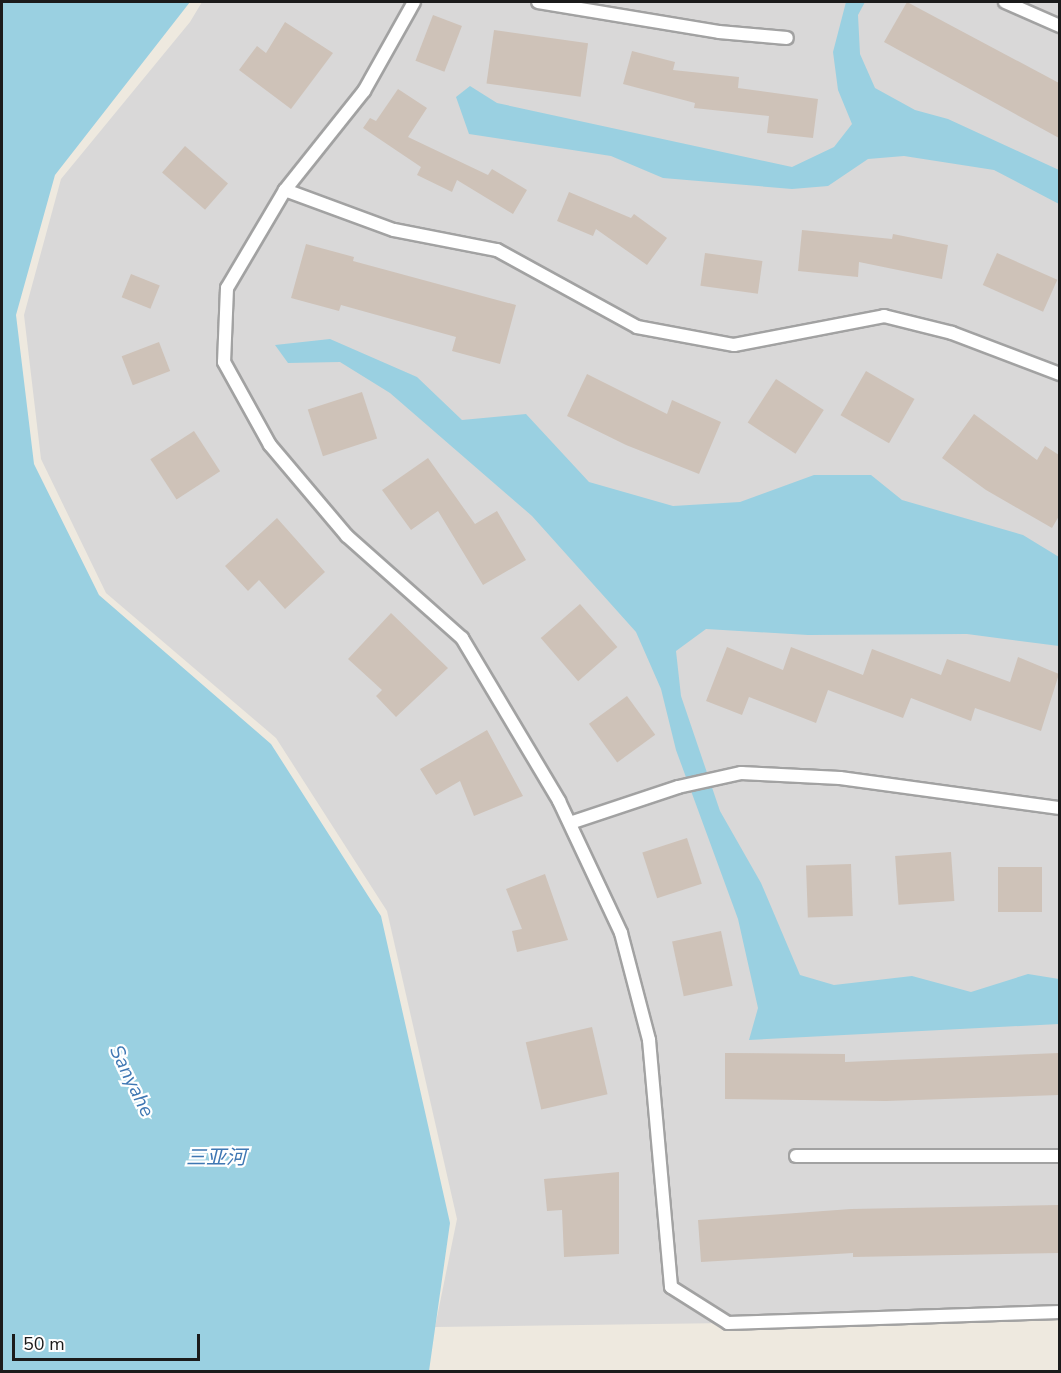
<!DOCTYPE html>
<html>
<head>
<meta charset="utf-8">
<style>
	body { margin:0 }
	#map { position:relative; width:1061px; height:1373px; overflow:hidden; background:#eee9df; font-family:"Nunito Sans","Noto Sans SC",sans-serif }
	div>[style] { position:absolute }
	.residential>* { inset:0; background:#d9d8d8 }
	.water>* { inset:0; background:#9ad0e1 }
	.building>* { inset:0; background:#cec2b8; transform-origin:0 0 }
	.roads { filter:drop-shadow(2px 0 #a2a2a2) drop-shadow(-2px 0 #a2a2a2) drop-shadow(0 2px #a2a2a2) drop-shadow(0 -2px #a2a2a2) }
	.lane>* { height:12px; margin:-6px; padding:0 6px; transform-origin:6px; border-radius:6px; background:#fff }
	span { translate:-50% -50%; white-space:nowrap; text-align:center; line-height:1.15; -webkit-text-stroke:4.5px #fff; paint-order:stroke }
	.water-label { font-size:20px; color:#3f77b3; font-style:italic }
	.frame { position:absolute; inset:0; border:3px solid #1b1b1b; pointer-events:none }
	.scale { position:absolute; left:12px; top:1334px; width:188px; height:27px; box-sizing:border-box; border:3px solid #1b1b1b; border-top:0; padding-left:8px; font-size:18px; line-height:21px; white-space:nowrap; color:#1b1b1b; -webkit-text-stroke:4px #fff; paint-order:stroke }
</style>
</head>
<body>
<div id="map">
	<div class="residential">
		<i style="clip-path:polygon(202px 2px,1059px 2px,1059px 1312px,728px 1323px,435px 1327px,457px 1219px,387px 911px,276px 738px,106px 593px,41px 459px,24px 315px,61px 179px,190px 22px)"></i>
	</div>
	<div class="water">
		<i style="clip-path:polygon(2px 2px,190px 2px,55px 175px,16px 315px,34px 464px,99px 595px,271px 744px,381px 916px,450px 1223px,429px 1371px,2px 1371px)"></i>
		<i style="clip-path:polygon(846px 2px,865px 2px,858px 15px,860px 54px,875px 88px,915px 110px,948px 119px,1059px 170px,1059px 204px,994px 170px,904px 156px,868px 159px,828px 186px,792px 189px,663px 178px,611px 156px,469px 134px,456px 97px,470px 86px,497px 103px,792px 167px,834px 147px,852px 124px,838px 90px,833px 52px)"></i>
		<i style="clip-path:polygon(330px 339px,417px 377px,462px 420px,526px 414px,589px 482px,673px 506px,740px 502px,814px 475px,871px 475px,902px 500px,1023px 535px,1059px 557px,1059px 646px,967px 634px,808px 635px,706px 629px,676px 651px,681px 696px,720px 811px,761px 883px,800px 975px,834px 985px,912px 976px,971px 992px,1028px 974px,1059px 979px,1059px 1024px,749px 1040px,758px 1008px,738px 919px,676px 750px,661px 689px,636px 632px,532px 516px,390px 393px,340px 362px,288px 363px,275px 345px)"></i>
	</div>
	<div class="building">
		<i style="clip-path:polygon(907px 2px,1059px 83px,1059px 138px,884px 42px)"></i>
		<i style="left:433px;top:15px;width:31px;height:49px;rotate:21deg"></i>
		<i style="clip-path:polygon(285px 22px,333px 53px,291px 109px,239px 70px,257px 46px,266px 53px)"></i>
		<i style="left:494px;top:30px;width:95px;height:54px;rotate:8deg"></i>
		<i style="clip-path:polygon(632px 51px,675px 62px,673px 70px,739px 77px,738px 88px,818px 99px,813px 138px,767px 133px,769px 116px,694px 108px,695px 103px,623px 84px)"></i>
		<i style="clip-path:polygon(398px 89px,427px 108px,408px 137px,488px 175px,492px 169px,527px 190px,513px 214px,457px 180px,452px 192px,417px 175px,421px 167px,363px 128px,370px 118px,376px 121px)"></i>
		<i style="left:185px;top:146px;width:57px;height:35px;rotate:41deg"></i>
		<i style="clip-path:polygon(569px 192px,631px 218px,634px 214px,667px 238px,647px 265px,596px 229px,593px 236px,557px 221px)"></i>
		<i style="clip-path:polygon(802px 230px,892px 239px,893px 234px,948px 245px,942px 279px,859px 262px,858px 277px,798px 271px)"></i>
		<i style="clip-path:polygon(306px 244px,354px 257px,353px 261px,516px 305px,500px 364px,452px 351px,456px 337px,341px 305px,339px 311px,291px 298px)"></i>
		<i style="left:705px;top:253px;width:58px;height:33px;rotate:8deg"></i>
		<i style="left:997px;top:253px;width:66px;height:35px;rotate:24deg"></i>
		<i style="left:131px;top:274px;width:31px;height:25px;rotate:22deg"></i>
		<i style="left:159px;top:342px;width:31px;height:40px;rotate:69deg"></i>
		<i style="left:866px;top:371px;width:56px;height:51px;rotate:30deg"></i>
		<i style="clip-path:polygon(587px 374px,667px 414px,672px 400px,721px 422px,699px 474px,626px 445px,567px 416px)"></i>
		<i style="left:776px;top:379px;width:57px;height:52px;rotate:33deg"></i>
		<i style="left:362px;top:392px;width:49px;height:57px;rotate:72deg"></i>
		<i style="clip-path:polygon(974px 414px,1037px 460px,1045px 446px,1059px 455px,1059px 516px,1052px 528px,986px 490px,942px 458px)"></i>
		<i style="left:194px;top:431px;width:48px;height:52px;rotate:57deg"></i>
		<i style="clip-path:polygon(428px 458px,475px 524px,497px 511px,526px 560px,483px 585px,438px 511px,411px 530px,382px 490px)"></i>
		<i style="clip-path:polygon(277px 518px,325px 572px,285px 609px,259px 580px,248px 591px,225px 566px)"></i>
		<i style="left:580px;top:604px;width:57px;height:52px;rotate:49deg"></i>
		<i style="clip-path:polygon(391px 613px,448px 668px,396px 717px,376px 696px,382px 690px,348px 659px)"></i>
		<i style="clip-path:polygon(727px 647px,783px 670px,791px 647px,863px 675px,872px 649px,941px 675px,947px 659px,1010px 682px,1018px 657px,1059px 674px,1041px 731px,975px 708px,971px 721px,911px 698px,903px 718px,828px 690px,816px 723px,749px 697px,742px 715px,706px 701px)"></i>
		<i style="left:627px;top:696px;width:48px;height:47px;rotate:54deg"></i>
		<i style="clip-path:polygon(487px 730px,523px 796px,474px 816px,460px 781px,436px 795px,420px 769px)"></i>
		<i style="left:687px;top:838px;width:48px;height:47px;rotate:72deg"></i>
		<i style="left:951px;top:852px;width:49px;height:56px;rotate:86deg"></i>
		<i style="left:851px;top:864px;width:52px;height:45px;rotate:88deg"></i>
		<i style="left:1042px;top:867px;width:45px;height:44px;rotate:90deg"></i>
		<i style="clip-path:polygon(545px 874px,568px 940px,517px 952px,512px 931px,522px 929px,506px 889px)"></i>
		<i style="left:721px;top:931px;width:56px;height:50px;rotate:78deg"></i>
		<i style="left:592px;top:1027px;width:69px;height:68px;rotate:77deg"></i>
		<i style="clip-path:polygon(725px 1053px,845px 1054px,845px 1062px,1059px 1053px,1059px 1095px,886px 1101px,725px 1099px)"></i>
		<i style="clip-path:polygon(619px 1172px,619px 1254px,564px 1257px,562px 1210px,547px 1211px,544px 1179px)"></i>
		<i style="clip-path:polygon(1059px 1205px,1059px 1253px,853px 1257px,853px 1253px,701px 1262px,698px 1220px,851px 1209px)"></i>
	</div>
	<div class="roads">
		<div class="lane">
			<i style="left:414px;top:2px;width:102px;rotate:119.3deg"></i>
			<i style="left:364px;top:91px;width:127px;rotate:128.6deg"></i>
			<i style="left:285px;top:190px;width:114px;rotate:120.6deg"></i>
			<i style="left:227px;top:288px;width:74px;rotate:92.3deg"></i>
			<i style="left:224px;top:362px;width:95px;rotate:61deg"></i>
			<i style="left:270px;top:445px;width:119px;rotate:49.8deg"></i>
			<i style="left:347px;top:536px;width:154px;rotate:41.6deg"></i>
			<i style="left:462px;top:638px;width:190px;rotate:59.2deg"></i>
			<i style="left:559px;top:801px;width:146px;rotate:64.8deg"></i>
			<i style="left:621px;top:933px;width:111px;rotate:75.3deg"></i>
			<i style="left:649px;top:1040px;width:248px;rotate:84.9deg"></i>
			<i style="left:671px;top:1287px;width:67px;rotate:32.3deg"></i>
			<i style="left:728px;top:1323px;width:332px;rotate:-1.9deg"></i>
			<i style="left:538px;top:2px;width:183px;rotate:9.4deg"></i>
			<i style="left:719px;top:32px;width:68px;rotate:5deg"></i>
			<i style="left:1005px;top:2px;width:60px;rotate:23.6deg"></i>
			<i style="left:285px;top:190px;width:116px;rotate:20.2deg"></i>
			<i style="left:394px;top:230px;width:105px;rotate:11deg"></i>
			<i style="left:497px;top:250px;width:160px;rotate:28.8deg"></i>
			<i style="left:637px;top:327px;width:99px;rotate:10.5deg"></i>
			<i style="left:734px;top:345px;width:153px;rotate:-10.9deg"></i>
			<i style="left:884px;top:316px;width:70px;rotate:14deg"></i>
			<i style="left:952px;top:333px;width:116px;rotate:20.8deg"></i>
			<i style="left:570px;top:823px;width:114px;rotate:-18.4deg"></i>
			<i style="left:678px;top:787px;width:65px;rotate:-12.5deg"></i>
			<i style="left:741px;top:773px;width:99px;rotate:2.9deg"></i>
			<i style="left:840px;top:778px;width:222px;rotate:7.8deg"></i>
			<i style="left:796px;top:1156px;width:264px"></i>
		</div>
	</div>
	<div class="water-label">
		<span style="left:132px;top:1081px;rotate:64deg">Sanyahe</span>
		<span style="left:216px;top:1157px">三亚河</span>
	</div>
	<div class="frame"></div>
	<div class="scale">50 m</div>
</div>
</body>
</html>
